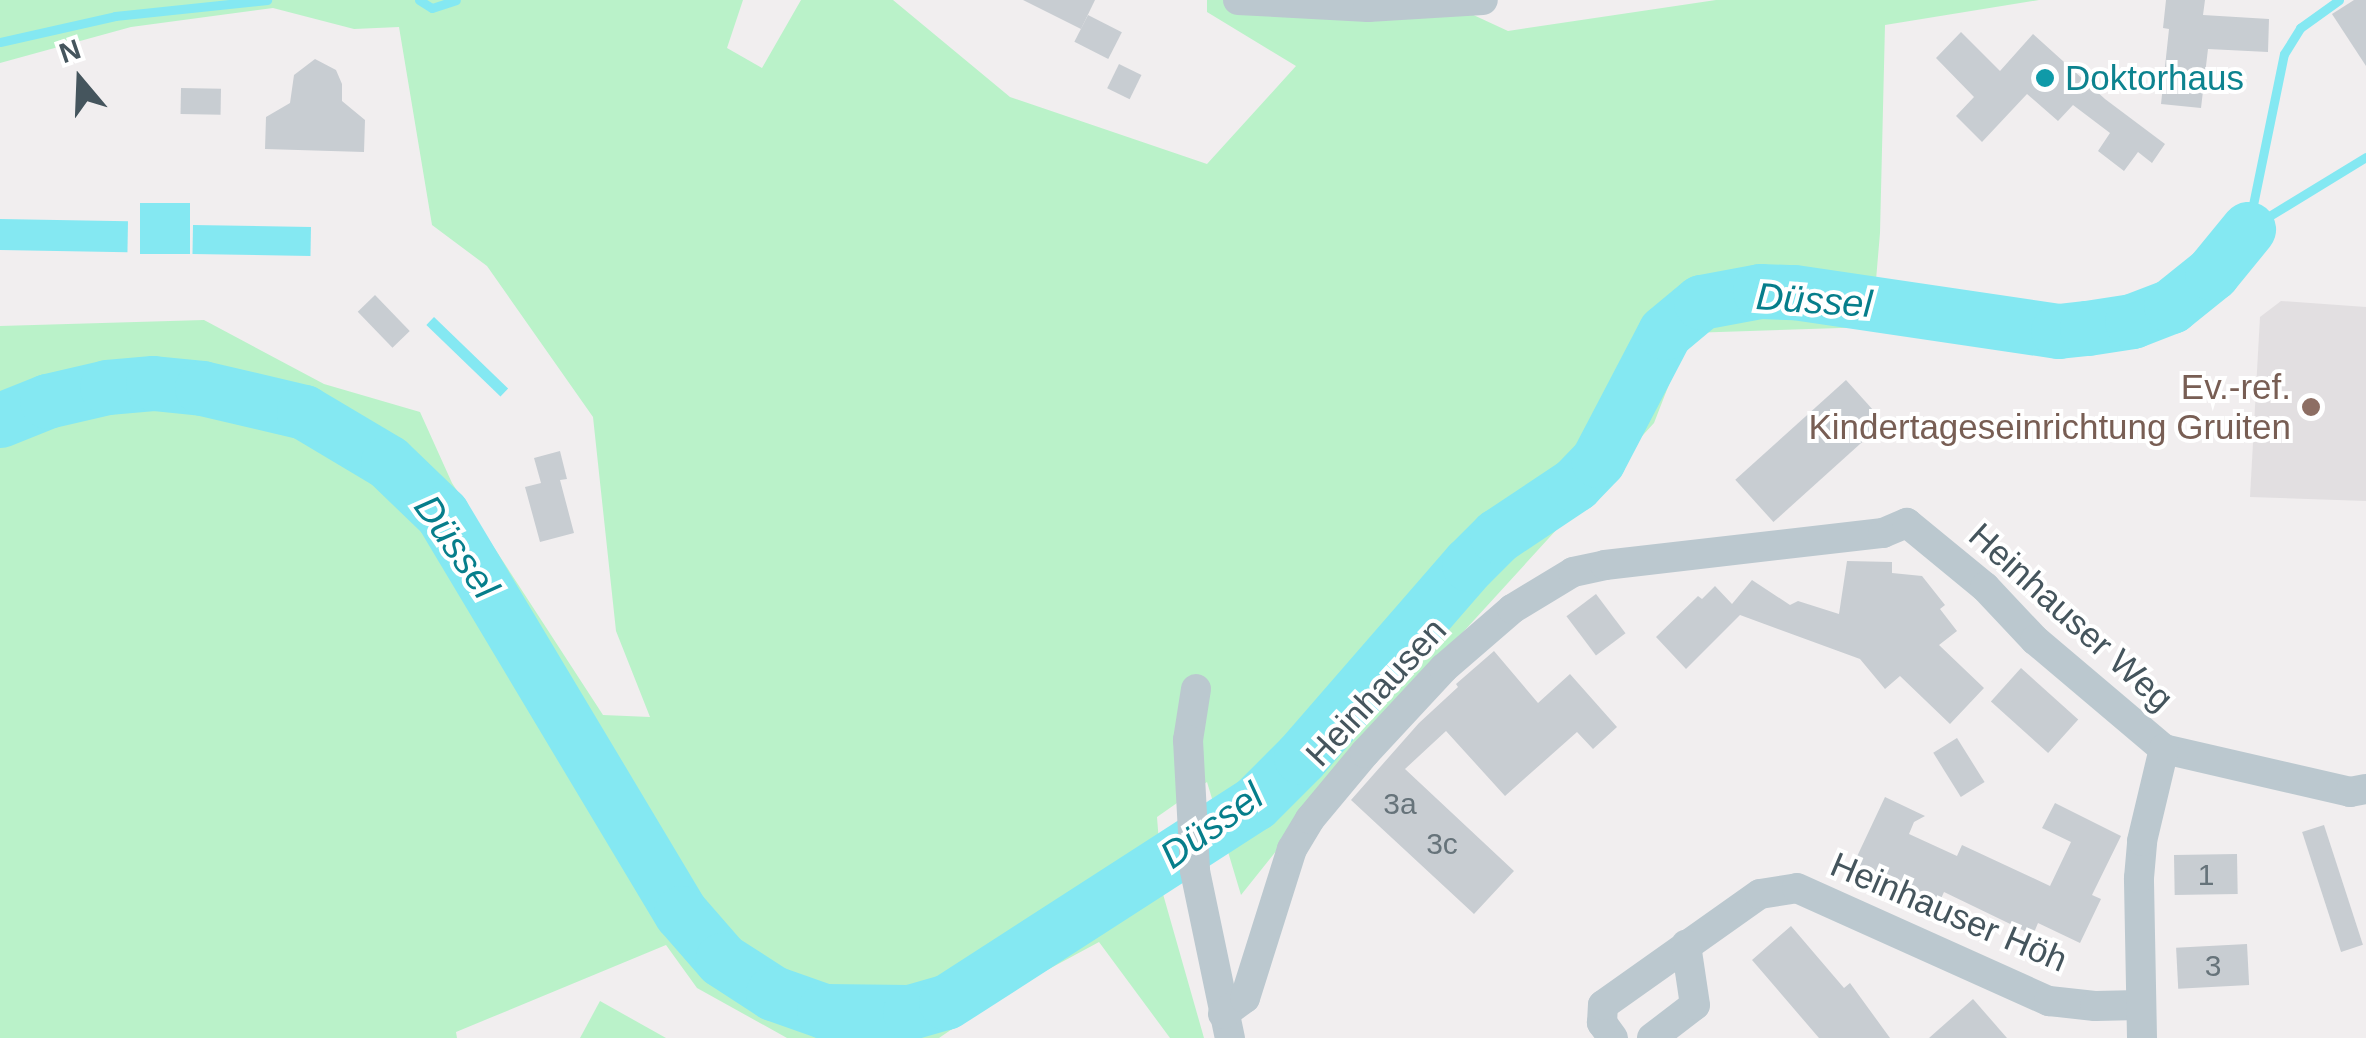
<!DOCTYPE html>
<html>
<head>
<meta charset="utf-8">
<style>
	body { margin:0 }
	#map { position:relative; width:2366px; height:1038px; overflow:hidden; background:#f1eeef; font-family:Helvetica,sans-serif }
	div>[style] { position:absolute }
	.education>* { inset:0; background:#e2dfe1 }
	.green>* { inset:0; background:#baf2c9 }
	.water>* { inset:0; background:#84e8f2; transform-origin:0 0 }
	.stream>* { height:9px; margin:-4.5px; padding:0 4.5px; transform-origin:4.5px; border-radius:4.5px; background:#84e8f2 }
	.river>* { height:55px; margin:-27.5px; padding:0 27.5px; transform-origin:27.5px; border-radius:27.5px; background:#84e8f2 }
	.building>* { inset:0; background:#c8cdd2; transform-origin:0 0 }
	.minor>* { height:30px; margin:-15px; padding:0 15px; transform-origin:15px; border-radius:15px; background:#bbc8cf }
	.dots>* { width:28px; height:28px; translate:-50% -50%; box-sizing:border-box; border:5px solid #fff; border-radius:50% }
	span { translate:-50% -50%; white-space:nowrap; text-align:center; line-height:1.15; -webkit-text-stroke:8px #fff; paint-order:stroke }
	.number-label { font-size:30px; color:#66737a }
	.number-label span { -webkit-text-stroke-width:0 }
	.culture-label { font-size:35px; color:#0d838f }
	.left { translate:0 -50%; text-align:left }
	.education-label { font-size:35px; color:#785e54 }
	.right { translate:-100% -50%; text-align:right }
	.street-label { font-size:35px; color:#45555d }
	.water-label { font-size:38px; color:#067e8b; font-style:italic }
	.north { position:absolute; left:30px; top:30px; width:100px; height:100px; -webkit-text-stroke:8px #fff; paint-order:stroke; rotate:341deg; font-size:28px; font-weight:700; line-height:40px; text-align:center; color:#45555d }
	.north::after { content:''; display:block; margin:auto; width:35px; height:45px; background:#45555d; clip-path:polygon(50% 0,100% 100%,50% 72%,0 100%) }
</style>
</head>
<body>
<div id="map">
	<div class="education">
		<i style="clip-path:polygon(2281px 301px,2366px 307px,2366px 501px,2250px 497px,2260px 317px)"></i>
	</div>
	<div class="green">
		<i style="clip-path:polygon(0 0,743px 0,727px 48px,762px 68px,801px 0,893px 0,1010px 97px,1207px 164px,1296px 66px,1207px 12px,1207px 0,1441px 0,1508px 31px,1716px 0,2039px 0,1885px 25px,1880px 233px,1872px 327px,1689px 333px,1654px 423px,1369px 735px,1241px 895px,1207px 782px,1157px 817px,1163px 894px,1204px 1038px,1170px 1038px,1099px 942px,1008px 991px,939px 1038px,787px 1038px,697px 988px,666px 945px,456px 1032px,457px 1038px,0 1038px,0 326px,204px 320px,324px 384px,420px 412px,452px 483px,603px 715px,650px 717px,616px 631px,593px 417px,487px 266px,432px 225px,399px 27px,354px 29px,273px 8px,131px 27px,0 63px)"></i>
		<i style="clip-path:polygon(600px 1001px,666px 1038px,580px 1038px)"></i>
	</div>
	<div class="water">
		<i style="left:140px;top:203px;width:50px;height:51px"></i>
		<i style="left:0;top:219px;width:128px;height:31px;rotate:1deg"></i>
		<i style="left:193px;top:225px;width:118px;height:29px;rotate:1deg"></i>
		<i style="left:434px;top:317px;width:103px;height:11px;rotate:44deg"></i>
	</div>
	<div class="stream">
		<i style="left:419px;top:0;width:15px;rotate:32deg"></i>
		<i style="left:432px;top:8px;width:25px;rotate:-18deg"></i>
		<i style="left:0;top:42px;width:118px;rotate:-12.7deg"></i>
		<i style="left:115px;top:16px;width:153px;rotate:-6deg"></i>
		<i style="left:2248px;top:229px;width:179px;rotate:-78.4deg"></i>
		<i style="left:2284px;top:54px;width:31px;rotate:-58deg"></i>
		<i style="left:2300px;top:28px;width:48px;rotate:-35.7deg"></i>
		<i style="left:2248px;top:229px;width:138px;rotate:-31.4deg"></i>
	</div>
	<div class="river">
		<i style="left:0;top:420px;width:51px;rotate:-22deg"></i>
		<i style="left:47px;top:401px;width:62px;rotate:-13.1deg"></i>
		<i style="left:107px;top:387px;width:46px;rotate:-5deg"></i>
		<i style="left:153px;top:383px;width:49px;rotate:5.8deg"></i>
		<i style="left:202px;top:388px;width:105px;rotate:13.2deg"></i>
		<i style="left:304px;top:412px;width:98px;rotate:30.8deg"></i>
		<i style="left:388px;top:462px;width:75px;rotate:43.9deg"></i>
		<i style="left:442px;top:514px;width:465px;rotate:59.1deg"></i>
		<i style="left:681px;top:913px;width:62px;rotate:48.9deg"></i>
		<i style="left:722px;top:960px;width:61px;rotate:32.9deg"></i>
		<i style="left:773px;top:993px;width:54px;rotate:19.4deg"></i>
		<i style="left:824px;top:1011px;width:86px;rotate:0.7deg"></i>
		<i style="left:910px;top:1012px;width:37px;rotate:-16deg"></i>
		<i style="left:946px;top:1002px;width:368px;rotate:-32.8deg"></i>
		<i style="left:1255px;top:803px;width:65px;rotate:-45deg"></i>
		<i style="left:1301px;top:757px;width:256px;rotate:-49deg"></i>
		<i style="left:1469px;top:564px;width:40px;rotate:-45deg"></i>
		<i style="left:1497px;top:536px;width:94px;rotate:-33.7deg"></i>
		<i style="left:1575px;top:484px;width:33px;rotate:-46deg"></i>
		<i style="left:1598px;top:460px;width:144px;rotate:-62.4deg"></i>
		<i style="left:1665px;top:332px;width:47px;rotate:-39.8deg"></i>
		<i style="left:1701px;top:302px;width:60px;rotate:-10.6deg"></i>
		<i style="left:1760px;top:291px;width:34px;rotate:2deg"></i>
		<i style="left:1794px;top:292px;width:267px;rotate:8.4deg"></i>
		<i style="left:2058px;top:331px;width:29px;rotate:-6deg"></i>
		<i style="left:2087px;top:328px;width:46px;rotate:-8.8deg"></i>
		<i style="left:2132px;top:321px;width:42px;rotate:-21deg"></i>
		<i style="left:2171px;top:306px;width:53px;rotate:-38.8deg"></i>
		<i style="left:2212px;top:273px;width:57px;rotate:-50.7deg"></i>
	</div>
	<div class="building">
		<i style="clip-path:polygon(1023px 0,1095px 0,1081px 29px)"></i>
		<i style="clip-path:polygon(2166px 0,2205px 0,2203px 15px,2269px 19px,2268px 52px,2208px 49px,2201px 108px,2161px 104px,2169px 29px,2163px 28px)"></i>
		<i style="clip-path:polygon(2354px 0,2366px 0,2366px 66px,2332px 14px)"></i>
		<i style="left:1088px;top:15px;width:38px;height:30px;rotate:27deg"></i>
		<i style="clip-path:polygon(1961px 32px,2000px 71px,2033px 34px,2105px 99px,2165px 144px,2152px 163px,2138px 152px,2124px 171px,2098px 151px,2110px 133px,2073px 105px,2058px 121px,2027px 94px,1982px 142px,1956px 116px,1974px 97px,1936px 58px)"></i>
		<i style="clip-path:polygon(315px 59px,336px 70px,342px 84px,342px 101px,365px 120px,364px 152px,265px 149px,266px 117px,290px 103px,294px 75px)"></i>
		<i style="left:1119px;top:64px;width:25px;height:27px;rotate:26deg"></i>
		<i style="left:181px;top:88px;width:40px;height:26px;rotate:1deg"></i>
		<i style="left:375px;top:295px;width:50px;height:24px;rotate:46deg"></i>
		<i style="left:1846px;top:380px;width:57px;height:149px;rotate:48deg"></i>
		<i style="clip-path:polygon(560px 451px,567px 479px,560px 480px,574px 533px,540px 542px,525px 487px,541px 483px,534px 458px)"></i>
		<i style="clip-path:polygon(1847px 561px,1892px 562px,1892px 573px,1922px 576px,1945px 605px,1940px 609px,1957px 631px,1939px 645px,1984px 688px,1950px 724px,1900px 676px,1885px 689px,1860px 659px,1740px 615px,1686px 669px,1656px 637px,1698px 596px,1702px 599px,1715px 586px,1732px 604px,1752px 580px,1790px 605px,1798px 601px,1839px 614px)"></i>
		<i style="left:1596px;top:594px;width:49px;height:37px;rotate:53deg"></i>
		<i style="clip-path:polygon(1494px 651px,1538px 703px,1570px 674px,1617px 727px,1593px 749px,1577px 732px,1505px 796px,1446px 731px,1405px 769px,1514px 871px,1474px 914px,1351px 800px,1419px 723px,1458px 687px,1456px 684px)"></i>
		<i style="left:2021px;top:668px;width:77px;height:45px;rotate:42deg"></i>
		<i style="left:1957px;top:738px;width:52px;height:28px;rotate:58deg"></i>
		<i style="clip-path:polygon(1885px 797px,1925px 816px,1914px 822px,1909px 834px,1957px 856px,1962px 845px,2050px 886px,2071px 842px,2042px 828px,2055px 803px,2121px 836px,2092px 895px,2101px 899px,2080px 943px,2038px 923px,2033px 935px,1944px 892px,1938px 905px,1853px 865px)"></i>
		<i style="left:2324px;top:825px;width:126px;height:23px;rotate:72deg"></i>
		<i style="left:2237px;top:854px;width:40px;height:63px;rotate:89deg"></i>
		<i style="clip-path:polygon(1791px 926px,1844px 988px,1850px 983px,1890px 1038px,1819px 1038px,1752px 960px)"></i>
		<i style="left:2247px;top:944px;width:41px;height:71px;rotate:87deg"></i>
		<i style="clip-path:polygon(1973px 999px,2007px 1038px,1929px 1038px)"></i>
	</div>
	<div class="minor">
		<i style="left:1238px;top:0;width:130px;rotate:3.1deg"></i>
		<i style="left:1368px;top:7px;width:115px;rotate:-3.5deg"></i>
		<i style="left:1196px;top:689px;width:52px;rotate:98.9deg"></i>
		<i style="left:1188px;top:740px;width:131px;rotate:86.9deg"></i>
		<i style="left:1195px;top:871px;width:171px;rotate:78.2deg"></i>
		<i style="left:1223px;top:1014px;width:27px;rotate:-36deg"></i>
		<i style="left:1245px;top:998px;width:156px;rotate:-72.5deg"></i>
		<i style="left:1292px;top:849px;width:35px;rotate:-59deg"></i>
		<i style="left:1310px;top:819px;width:86px;rotate:-50.2deg"></i>
		<i style="left:1365px;top:753px;width:116px;rotate:-47.1deg"></i>
		<i style="left:1444px;top:668px;width:90px;rotate:-40.9deg"></i>
		<i style="left:1512px;top:609px;width:71px;rotate:-31.2deg"></i>
		<i style="left:1573px;top:572px;width:33px;rotate:-12deg"></i>
		<i style="left:1605px;top:565px;width:280px;rotate:-6.6deg"></i>
		<i style="left:1883px;top:533px;width:26px;rotate:-23deg"></i>
		<i style="left:1907px;top:523px;width:101px;rotate:39.4deg"></i>
		<i style="left:1985px;top:587px;width:73px;rotate:46.7deg"></i>
		<i style="left:2035px;top:640px;width:169px;rotate:40.2deg"></i>
		<i style="left:2164px;top:749px;width:191px;rotate:13deg"></i>
		<i style="left:2350px;top:792px;width:16px;rotate:-11deg"></i>
		<i style="left:1613px;top:1038px;width:19px;rotate:-126deg"></i>
		<i style="left:1602px;top:1023px;width:18px;rotate:-87deg"></i>
		<i style="left:1603px;top:1005px;width:192px;rotate:-35.3deg"></i>
		<i style="left:1760px;top:894px;width:37px;rotate:-9deg"></i>
		<i style="left:1797px;top:888px;width:276px;rotate:24.2deg"></i>
		<i style="left:2049px;top:1001px;width:46px;rotate:6.2deg"></i>
		<i style="left:2095px;top:1006px;width:45px;rotate:-1.3deg"></i>
		<i style="left:1652px;top:1038px;width:54px;rotate:-37.5deg"></i>
		<i style="left:1695px;top:1005px;width:61px;rotate:-98.5deg"></i>
		<i style="left:2142px;top:1038px;width:160px;rotate:-91.1deg"></i>
		<i style="left:2139px;top:878px;width:37px;rotate:-85deg"></i>
		<i style="left:2142px;top:841px;width:95px;rotate:-76.6deg"></i>
	</div>
	<div class="dots">
		<i style="left:2045px;top:78px;background:#0f9aa8"></i>
		<i style="left:2311px;top:407px;background:#8d6e63"></i>
	</div>
	<div class="number-label">
		<span style="left:1400px;top:804px">3a</span>
		<span style="left:1442px;top:844px">3c</span>
		<span style="left:2206px;top:875px">1</span>
		<span style="left:2213px;top:966px">3</span>
	</div>
	<div class="culture-label">
		<span class="left" style="left:2065px;top:78px">Doktorhaus</span>
	</div>
	<div class="education-label">
		<span class="right" style="left:2291px;top:407px">Ev.-ref.<br>Kindertageseinrichtung Gruiten</span>
	</div>
	<div class="street-label">
		<span style="left:2071px;top:617px;rotate:42deg">Heinhauser Weg</span>
		<span style="left:1376px;top:692px;rotate:-47deg">Heinhausen</span>
		<span style="left:1949px;top:912px;rotate:23deg">Heinhauser Höh</span>
	</div>
	<div class="water-label">
		<span style="left:1814px;top:301px;rotate:4deg">Düssel</span>
		<span style="left:456px;top:547px;rotate:55deg">Düssel</span>
		<span style="left:1212px;top:826px;rotate:-36deg">Düssel</span>
	</div>
	<div class="north">N</div>
</div>
</body>
</html>
